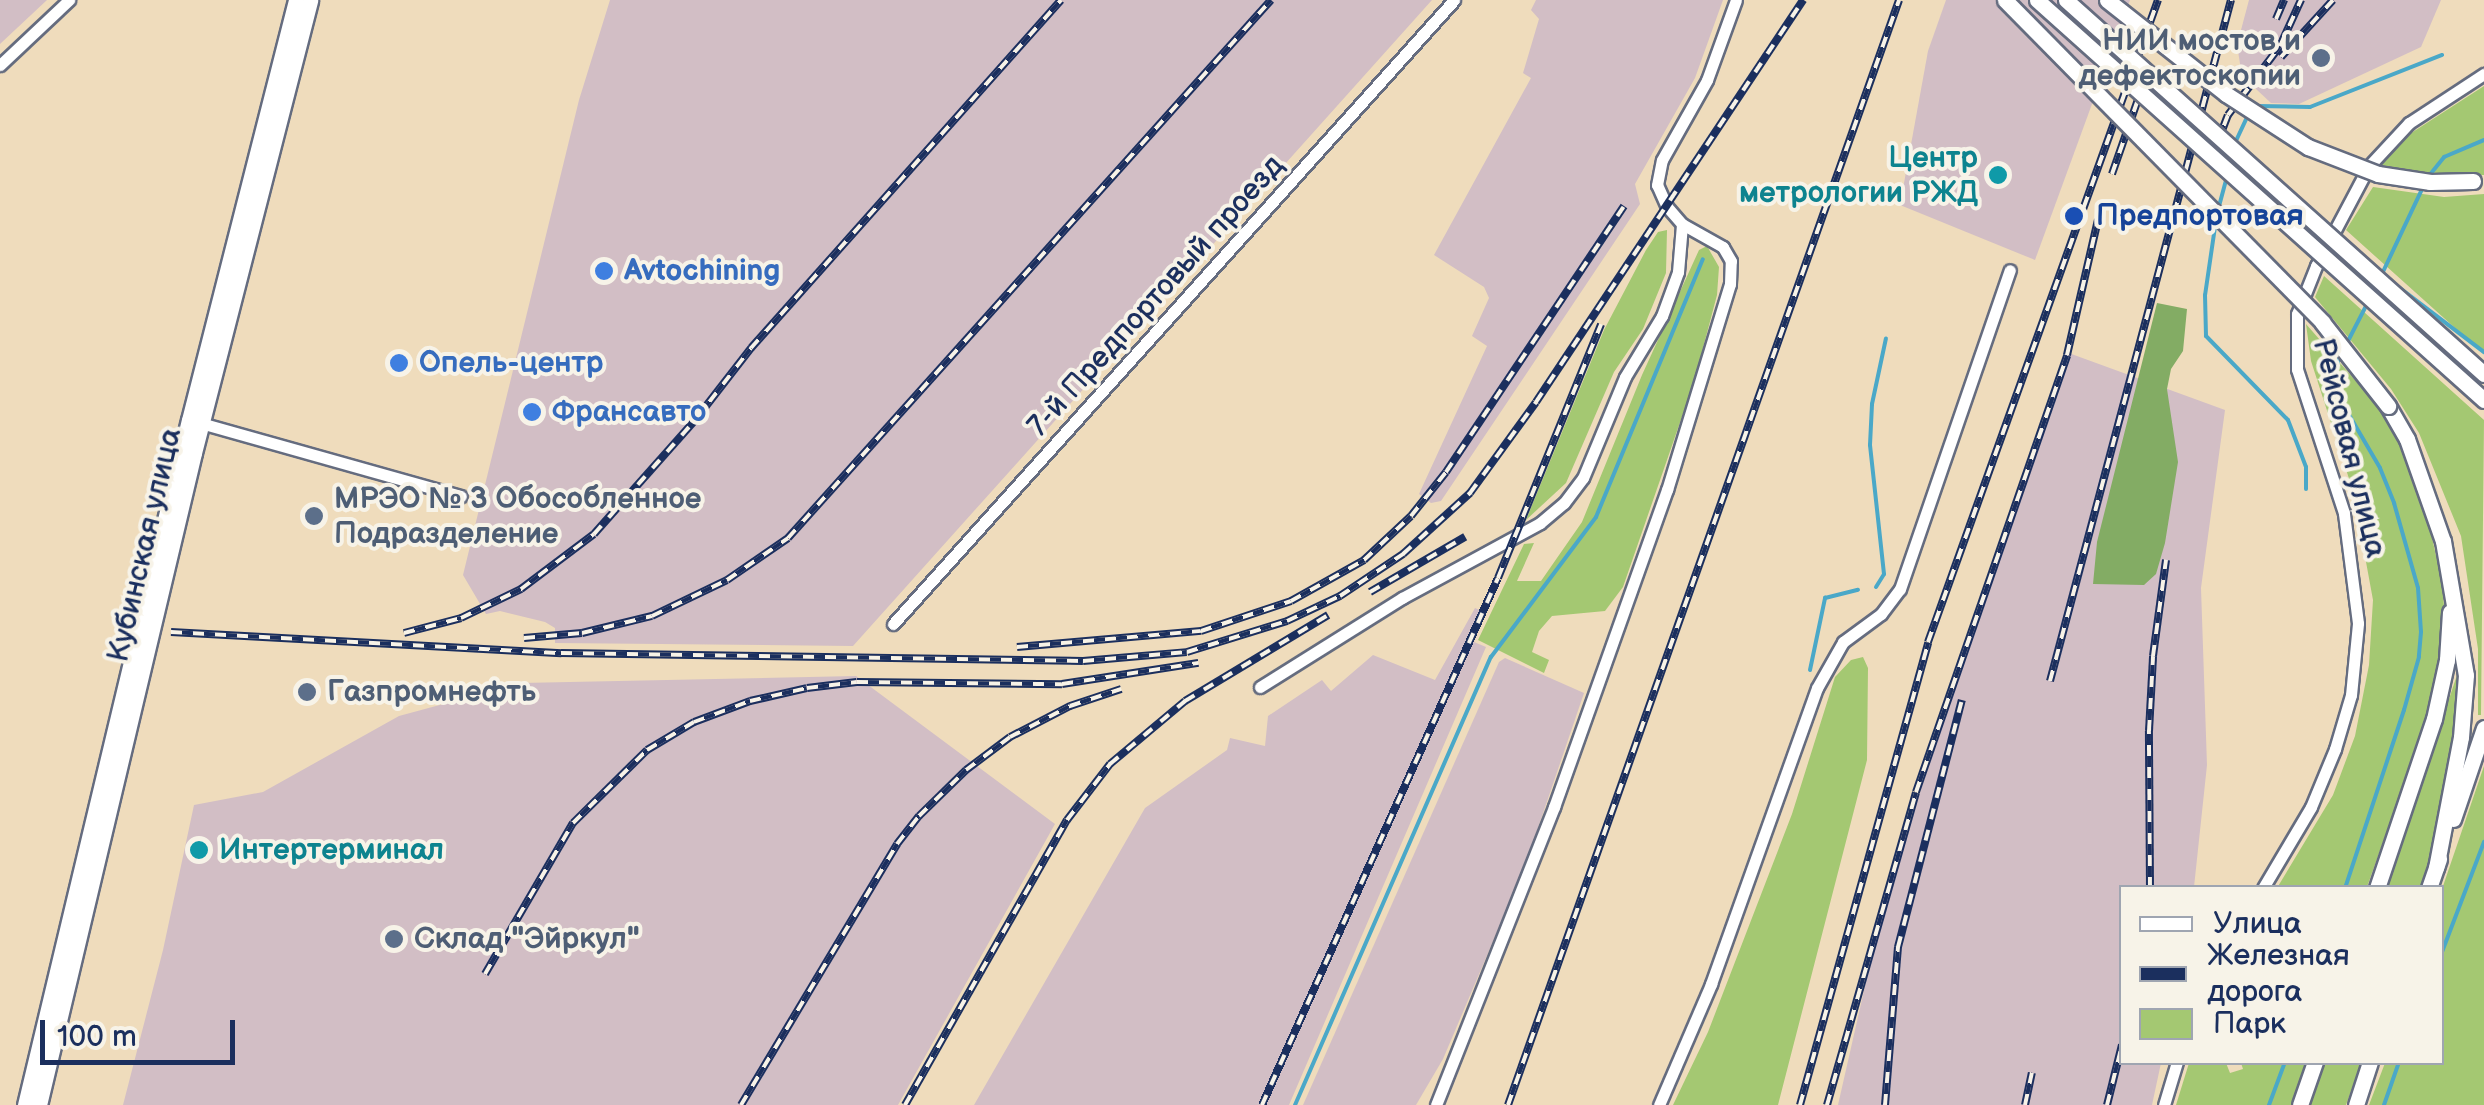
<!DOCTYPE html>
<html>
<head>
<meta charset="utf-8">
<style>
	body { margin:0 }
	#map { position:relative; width:2484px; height:1105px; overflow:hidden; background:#efdcbc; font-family:"Balsamiq Sans",sans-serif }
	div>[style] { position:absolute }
	.industrial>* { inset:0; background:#d2bec5 }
	.green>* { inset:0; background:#a4c872 }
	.forest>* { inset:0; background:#83ac64 }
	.stream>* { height:4px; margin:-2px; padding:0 2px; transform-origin:2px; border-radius:2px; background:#4aa8c8 }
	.roads { filter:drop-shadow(2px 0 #656c7f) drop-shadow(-2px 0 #656c7f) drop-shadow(0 2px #656c7f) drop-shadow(0 -2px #656c7f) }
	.minor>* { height:11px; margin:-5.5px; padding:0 5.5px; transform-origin:5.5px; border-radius:5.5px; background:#fff }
	.secondary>* { height:15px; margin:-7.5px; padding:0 7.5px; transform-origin:7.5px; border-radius:7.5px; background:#fff }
	.rail>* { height:8px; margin-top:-4px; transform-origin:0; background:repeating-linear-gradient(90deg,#f7f3e8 0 11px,#1b2f5e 0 22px); box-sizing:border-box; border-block:2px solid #1b2f5e }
	.bridges { filter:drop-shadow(2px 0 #656c7f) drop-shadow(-2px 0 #656c7f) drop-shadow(0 2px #656c7f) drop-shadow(0 -2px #656c7f) }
	.secondary-bridge>* { height:15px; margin:-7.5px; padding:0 7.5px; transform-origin:7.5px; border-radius:7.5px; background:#fff }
	.dots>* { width:28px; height:28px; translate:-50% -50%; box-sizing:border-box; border:5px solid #f7f3e8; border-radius:50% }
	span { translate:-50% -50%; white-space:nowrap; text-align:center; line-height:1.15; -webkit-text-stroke:8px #f7f3e8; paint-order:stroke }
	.service-label { font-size:30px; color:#4e5e75; font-weight:700 }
	.right { translate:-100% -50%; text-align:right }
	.left { translate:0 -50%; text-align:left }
	.culture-label { font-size:30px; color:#0d838f; font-weight:700 }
	.transit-label { font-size:30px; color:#164399; font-weight:700 }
	.shop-label { font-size:30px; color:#366cbe; font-weight:700 }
	.street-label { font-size:30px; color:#1b2f5e }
	.legend { position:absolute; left:2119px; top:885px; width:325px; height:180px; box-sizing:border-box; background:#f7f3e8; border:2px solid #9fa5b1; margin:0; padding:12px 18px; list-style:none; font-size:30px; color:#1b2f5e }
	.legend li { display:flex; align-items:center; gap:20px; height:50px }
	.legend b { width:50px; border:2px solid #9fa5b1 }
	.scale { position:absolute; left:40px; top:1020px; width:195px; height:45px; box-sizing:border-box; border:5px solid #1b2f5e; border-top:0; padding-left:12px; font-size:30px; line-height:35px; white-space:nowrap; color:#1b2f5e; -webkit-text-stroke:8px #f7f3e8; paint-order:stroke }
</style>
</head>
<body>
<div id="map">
	<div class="industrial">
		<i style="clip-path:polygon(0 0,47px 0,0 44px)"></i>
		<i style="clip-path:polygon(610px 0,1432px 0,853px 646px,555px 643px,555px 628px,545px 622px,500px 611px,486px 614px,463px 575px,579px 100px)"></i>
		<i style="clip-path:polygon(1536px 0,1723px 0,1695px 78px,1635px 184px,1640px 204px,1441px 501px,1431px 503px,1419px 494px,1487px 346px,1472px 336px,1489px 298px,1484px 287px,1434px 255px,1531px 78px,1523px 73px,1539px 19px,1531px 10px)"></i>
		<i style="clip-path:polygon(1946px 0,2130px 0,2035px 260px,1900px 205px,1928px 51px)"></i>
		<i style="clip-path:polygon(2249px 0,2441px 0,2421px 47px,2299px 104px,2271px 103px,2242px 76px,2237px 45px)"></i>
		<i style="clip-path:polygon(2066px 352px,2225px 410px,2201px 588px,2207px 765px,2194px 887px,2122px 888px,2122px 1062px,2161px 1063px,2152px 1105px,1838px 1105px,1885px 898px)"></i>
		<i style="clip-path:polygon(1475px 608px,1486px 613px,1474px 642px,1486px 647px,1289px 1105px,974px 1105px,1145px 808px,1227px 750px,1230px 738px,1265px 746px,1268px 716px,1322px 680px,1331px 691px,1373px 655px,1435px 680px)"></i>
		<i style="clip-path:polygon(1505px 658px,1584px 693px,1525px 866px,1443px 1059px,1416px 1105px,1303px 1105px,1499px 662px)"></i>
		<i style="clip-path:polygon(856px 676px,1055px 824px,898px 1105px,123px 1105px,163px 950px,194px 805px,263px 792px,399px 716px,521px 683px)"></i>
	</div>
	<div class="green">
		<i style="clip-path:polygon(2484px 86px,2484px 175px,2442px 175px,2380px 165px,2405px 137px)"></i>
		<i style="clip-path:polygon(2373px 187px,2444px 197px,2484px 194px,2484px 354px,2346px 230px)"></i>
		<i style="clip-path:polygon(1667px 230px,1666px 273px,1643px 329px,1614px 372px,1566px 483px,1526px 520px,1604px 330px,1646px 250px,1658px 232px)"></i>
		<i style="clip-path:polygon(1707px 246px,1719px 267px,1717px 295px,1694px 382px,1623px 587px,1605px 611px,1552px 616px,1539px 631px,1532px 652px,1549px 660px,1544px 673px,1478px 640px,1524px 544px,1534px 543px,1517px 581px,1541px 581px,1582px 522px,1642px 375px,1699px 250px)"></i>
		<i style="clip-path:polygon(2324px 276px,2484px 420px,2481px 715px,2478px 715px,2478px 649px,2461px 536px,2419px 433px,2391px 389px,2315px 297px)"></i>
		<i style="clip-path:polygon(2306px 324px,2382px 411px,2401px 442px,2423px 498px,2442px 582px,2446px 630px,2429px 713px,2367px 887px,2277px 888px,2333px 795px,2355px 736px,2369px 665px,2373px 600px,2353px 491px,2311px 361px)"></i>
		<i style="clip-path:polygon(1863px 657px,1868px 668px,1867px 760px,1778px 1105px,1673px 1105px,1708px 1032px,1792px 814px,1835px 677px,1851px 660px)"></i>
		<i style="clip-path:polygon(2457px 675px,2462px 679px,2444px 810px,2424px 883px,2423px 887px,2386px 888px)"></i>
		<i style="clip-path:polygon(2484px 766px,2484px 1105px,2369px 1105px,2385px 1063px,2442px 1062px,2442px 889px)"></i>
		<i style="clip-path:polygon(2189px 1063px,2226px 1063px,2230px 1073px,2243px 1069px,2241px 1063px,2306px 1063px,2291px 1105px,2176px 1105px)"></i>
		<i style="clip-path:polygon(2323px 1063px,2361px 1063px,2346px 1105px,2307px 1105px)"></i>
	</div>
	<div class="forest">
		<i style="clip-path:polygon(2157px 303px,2187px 309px,2183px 351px,2171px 369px,2167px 389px,2178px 462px,2165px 543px,2156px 574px,2144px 585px,2093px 584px,2097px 542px)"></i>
	</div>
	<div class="stream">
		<i style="left:2257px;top:106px;width:53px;rotate:1.1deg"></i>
		<i style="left:2310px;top:107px;width:142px;rotate:-21.5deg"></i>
		<i style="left:2235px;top:143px;width:31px;rotate:-65deg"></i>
		<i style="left:2428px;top:177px;width:26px;rotate:-51deg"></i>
		<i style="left:2444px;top:157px;width:43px;rotate:-23deg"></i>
		<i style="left:2218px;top:210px;width:35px;rotate:-75deg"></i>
		<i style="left:2216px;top:220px;width:76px;rotate:98.3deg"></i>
		<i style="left:2205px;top:295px;width:41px;rotate:88.6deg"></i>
		<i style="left:2206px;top:336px;width:117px;rotate:45.7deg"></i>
		<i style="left:2288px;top:420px;width:50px;rotate:69deg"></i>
		<i style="left:2306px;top:467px;width:22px;rotate:90deg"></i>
		<i style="left:2381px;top:276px;width:101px;rotate:-64.7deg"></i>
		<i style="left:2392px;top:282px;width:116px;rotate:37.3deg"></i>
		<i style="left:2347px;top:343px;width:46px;rotate:-62.9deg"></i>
		<i style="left:2340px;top:355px;width:30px;rotate:107deg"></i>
		<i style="left:2331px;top:384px;width:97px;rotate:59.7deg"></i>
		<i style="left:2380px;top:468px;width:38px;rotate:68deg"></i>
		<i style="left:2394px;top:503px;width:88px;rotate:74.2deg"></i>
		<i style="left:2418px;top:588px;width:44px;rotate:86.1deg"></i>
		<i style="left:2421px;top:632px;width:25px;rotate:95deg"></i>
		<i style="left:2419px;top:657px;width:55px;rotate:105.8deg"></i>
		<i style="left:2404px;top:710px;width:188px;rotate:108.3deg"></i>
		<i style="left:1876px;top:587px;width:15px;rotate:-58deg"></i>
		<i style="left:1884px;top:574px;width:130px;rotate:-96.2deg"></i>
		<i style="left:1870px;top:445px;width:41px;rotate:-87.2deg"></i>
		<i style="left:1872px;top:404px;width:67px;rotate:-78deg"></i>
		<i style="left:1810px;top:670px;width:74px;rotate:-78.2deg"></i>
		<i style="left:1825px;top:598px;width:34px;rotate:-14deg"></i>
		<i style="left:2442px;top:952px;width:118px;rotate:-69.1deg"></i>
		<i style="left:1295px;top:1105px;width:489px;rotate:-66.4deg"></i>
		<i style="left:1491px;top:657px;width:175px;rotate:-53.1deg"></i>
		<i style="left:1596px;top:517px;width:279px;rotate:-67.5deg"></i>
		<i style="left:2269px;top:1105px;width:46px;rotate:-69.6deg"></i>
		<i style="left:2384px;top:1105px;width:46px;rotate:-70.8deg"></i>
	</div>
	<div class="roads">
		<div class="minor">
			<i style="left:0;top:65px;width:95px;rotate:-43.3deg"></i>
			<i style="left:197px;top:422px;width:274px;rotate:15.7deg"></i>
			<i style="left:893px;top:624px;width:839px;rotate:-48.04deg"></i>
			<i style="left:1260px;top:687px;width:168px;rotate:-32.1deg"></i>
			<i style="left:1402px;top:598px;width:157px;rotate:-28.5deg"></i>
			<i style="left:1540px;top:523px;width:31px;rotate:-40deg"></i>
			<i style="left:1564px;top:503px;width:31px;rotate:-53deg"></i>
			<i style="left:1583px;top:478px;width:109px;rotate:-67.4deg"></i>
			<i style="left:1625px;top:377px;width:71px;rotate:-58.8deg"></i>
			<i style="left:1662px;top:316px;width:47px;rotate:-70deg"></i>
			<i style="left:1678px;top:272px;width:48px;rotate:-85.2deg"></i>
			<i style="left:1682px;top:224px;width:23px;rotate:-131deg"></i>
			<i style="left:1667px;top:207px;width:24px;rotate:-114deg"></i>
			<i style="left:1657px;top:185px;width:25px;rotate:-79deg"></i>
			<i style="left:1662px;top:160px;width:92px;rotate:-60.6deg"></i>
			<i style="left:1707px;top:80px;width:85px;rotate:-70.1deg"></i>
			<i style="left:2263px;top:888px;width:94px;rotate:-59.3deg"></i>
			<i style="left:2311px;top:807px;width:63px;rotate:-67.5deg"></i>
			<i style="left:2335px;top:749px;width:56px;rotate:-73.5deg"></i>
			<i style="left:2351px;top:695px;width:72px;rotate:-84.4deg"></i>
			<i style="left:2358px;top:623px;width:111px;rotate:-97.3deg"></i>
			<i style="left:2344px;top:513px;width:151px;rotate:-108.1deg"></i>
			<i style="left:2297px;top:369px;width:55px;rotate:-90deg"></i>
			<i style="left:2297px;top:314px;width:52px;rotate:-68.4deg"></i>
			<i style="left:2316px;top:266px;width:113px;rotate:-62.1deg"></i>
			<i style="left:2369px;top:166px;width:59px;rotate:-47.1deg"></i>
			<i style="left:2409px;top:123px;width:90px;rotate:-33.2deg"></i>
			<i style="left:1436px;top:1105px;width:321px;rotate:-68.4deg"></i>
			<i style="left:1554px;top:807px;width:337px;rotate:-70.4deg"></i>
			<i style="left:1667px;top:490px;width:215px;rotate:-73deg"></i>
			<i style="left:1730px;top:284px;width:23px;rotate:-88deg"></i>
			<i style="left:1731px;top:261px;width:16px;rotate:-120deg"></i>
			<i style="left:1723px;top:247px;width:47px;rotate:-150.7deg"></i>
			<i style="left:1659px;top:1105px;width:132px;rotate:-66.7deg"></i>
			<i style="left:1711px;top:984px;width:314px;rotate:-70.3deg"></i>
			<i style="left:1817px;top:688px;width:53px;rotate:-60.5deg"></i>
			<i style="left:1843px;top:642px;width:47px;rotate:-36.4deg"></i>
			<i style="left:1881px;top:614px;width:31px;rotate:-53deg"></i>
			<i style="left:1900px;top:589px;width:337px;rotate:-71deg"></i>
			<i style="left:2164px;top:1105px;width:45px;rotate:-73.2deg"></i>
		</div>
		<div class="secondary">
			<i style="left:2388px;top:406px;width:38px;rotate:60deg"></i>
			<i style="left:2407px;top:439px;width:108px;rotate:70.6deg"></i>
			<i style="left:2443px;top:541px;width:136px;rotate:80.3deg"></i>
			<i style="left:2466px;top:675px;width:62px;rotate:94.6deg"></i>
			<i style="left:2461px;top:737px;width:133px;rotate:100.8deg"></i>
			<i style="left:2453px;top:819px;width:96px;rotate:-71.2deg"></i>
			<i style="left:2377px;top:888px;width:178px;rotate:-71.4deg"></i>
			<i style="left:2434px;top:719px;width:60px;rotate:-77.6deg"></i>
			<i style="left:2447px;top:660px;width:48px;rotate:-86.4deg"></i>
			<i style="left:2429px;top:888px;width:31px;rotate:-71deg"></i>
			<i style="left:25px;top:1105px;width:704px;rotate:-76.54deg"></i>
			<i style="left:189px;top:420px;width:433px;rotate:-75.7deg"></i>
			<i style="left:39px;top:1105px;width:670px;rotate:-76.63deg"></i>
			<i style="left:194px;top:453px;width:468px;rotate:-75.6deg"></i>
			<i style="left:2300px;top:1105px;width:46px;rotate:-70.8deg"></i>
			<i style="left:2356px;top:1105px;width:45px;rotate:-72deg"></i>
		</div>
	</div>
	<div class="rail">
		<i style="left:2276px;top:19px;width:21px;rotate:-67deg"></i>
		<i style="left:2281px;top:57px;width:77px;rotate:-47.6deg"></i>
		<i style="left:2216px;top:146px;width:33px;rotate:-69deg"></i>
		<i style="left:2228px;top:115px;width:86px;rotate:-53deg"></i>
		<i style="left:2280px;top:46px;width:51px;rotate:-65.5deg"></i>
		<i style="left:2112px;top:174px;width:94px;rotate:-70.8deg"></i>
		<i style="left:1370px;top:592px;width:110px;rotate:-30.1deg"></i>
		<i style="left:171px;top:632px;width:391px;rotate:3.1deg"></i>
		<i style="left:561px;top:653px;width:522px;rotate:0.88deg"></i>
		<i style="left:1083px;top:661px;width:104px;rotate:-4.9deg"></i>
		<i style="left:1187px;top:652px;width:105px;rotate:-17.2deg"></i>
		<i style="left:1287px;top:621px;width:59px;rotate:-25.3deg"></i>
		<i style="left:1340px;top:596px;width:76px;rotate:-33.7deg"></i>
		<i style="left:1403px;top:554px;width:91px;rotate:-42.3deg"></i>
		<i style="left:1470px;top:493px;width:112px;rotate:-54deg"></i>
		<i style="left:1536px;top:402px;width:483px;rotate:-56.4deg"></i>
		<i style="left:404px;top:633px;width:59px;rotate:-14.7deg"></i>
		<i style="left:461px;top:618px;width:67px;rotate:-25.8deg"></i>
		<i style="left:521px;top:589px;width:91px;rotate:-37deg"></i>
		<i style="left:594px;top:534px;width:154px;rotate:-48.4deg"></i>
		<i style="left:696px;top:419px;width:90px;rotate:-52.2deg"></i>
		<i style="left:751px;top:348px;width:466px;rotate:-48.3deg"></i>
		<i style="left:524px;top:638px;width:58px;rotate:-4.9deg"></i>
		<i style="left:582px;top:633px;width:72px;rotate:-13.7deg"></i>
		<i style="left:652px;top:616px;width:83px;rotate:-25.6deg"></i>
		<i style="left:727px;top:580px;width:74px;rotate:-34.5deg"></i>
		<i style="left:788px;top:538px;width:723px;rotate:-48.08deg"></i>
		<i style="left:1017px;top:647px;width:185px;rotate:-5deg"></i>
		<i style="left:1201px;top:631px;width:95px;rotate:-18.4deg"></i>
		<i style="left:1291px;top:601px;width:84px;rotate:-29.3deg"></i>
		<i style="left:1364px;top:560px;width:64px;rotate:-43.1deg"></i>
		<i style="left:1411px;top:516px;width:56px;rotate:-51.5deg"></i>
		<i style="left:1446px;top:472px;width:320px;rotate:-56.2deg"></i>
		<i style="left:2050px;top:681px;width:705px;rotate:-75.12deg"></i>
		<i style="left:2150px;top:888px;width:157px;rotate:-90.4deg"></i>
		<i style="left:2149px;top:731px;width:75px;rotate:-86.9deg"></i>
		<i style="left:2153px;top:656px;width:97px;rotate:-82.3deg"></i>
		<i style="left:485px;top:974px;width:175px;rotate:-59.8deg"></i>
		<i style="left:573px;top:823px;width:104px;rotate:-44.6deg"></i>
		<i style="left:647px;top:750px;width:55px;rotate:-30.8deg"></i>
		<i style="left:694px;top:722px;width:60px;rotate:-20.6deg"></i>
		<i style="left:750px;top:701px;width:58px;rotate:-12.8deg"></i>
		<i style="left:807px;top:688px;width:50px;rotate:-6.8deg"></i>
		<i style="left:857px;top:682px;width:205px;rotate:0.6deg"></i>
		<i style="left:1062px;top:684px;width:138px;rotate:-8.8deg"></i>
		<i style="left:741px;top:1105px;width:304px;rotate:-59.1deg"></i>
		<i style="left:897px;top:844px;width:36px;rotate:-52deg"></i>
		<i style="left:919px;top:816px;width:66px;rotate:-44.4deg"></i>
		<i style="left:966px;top:770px;width:55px;rotate:-36.9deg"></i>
		<i style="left:1010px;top:737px;width:68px;rotate:-27.3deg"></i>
		<i style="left:1070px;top:706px;width:54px;rotate:-18.4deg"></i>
		<i style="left:905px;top:1105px;width:328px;rotate:-60.4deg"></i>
		<i style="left:1067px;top:820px;width:71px;rotate:-52.5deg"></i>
		<i style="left:1110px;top:764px;width:98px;rotate:-40deg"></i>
		<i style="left:1185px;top:701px;width:167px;rotate:-31deg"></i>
		<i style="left:1262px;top:1105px;width:577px;rotate:-65.88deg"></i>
		<i style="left:1498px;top:578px;width:274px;rotate:-67.9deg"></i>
		<i style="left:1508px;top:1105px;width:1172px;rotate:-70.51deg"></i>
		<i style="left:1800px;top:1105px;width:480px;rotate:-74.5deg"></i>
		<i style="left:1928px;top:642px;width:682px;rotate:-70.29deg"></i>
		<i style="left:1827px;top:1105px;width:325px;rotate:-74.1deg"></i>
		<i style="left:1916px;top:792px;width:462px;rotate:-70.9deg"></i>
		<i style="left:2067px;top:355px;width:139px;rotate:-77.1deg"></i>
		<i style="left:1885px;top:1105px;width:159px;rotate:-85.3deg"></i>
		<i style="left:1898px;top:947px;width:255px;rotate:-75.5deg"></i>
		<i style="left:2025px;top:1105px;width:33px;rotate:-78deg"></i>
		<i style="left:2107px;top:1105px;width:62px;rotate:-76deg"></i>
	</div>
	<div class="bridges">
		<div class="secondary-bridge">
			<i style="left:2005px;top:0;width:452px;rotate:45.4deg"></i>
			<i style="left:2322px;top:322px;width:107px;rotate:51.8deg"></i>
			<i style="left:2037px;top:0;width:600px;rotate:41.82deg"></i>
			<i style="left:2066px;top:0;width:561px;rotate:41.82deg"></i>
			<i style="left:2107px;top:0;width:152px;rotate:38.3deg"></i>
			<i style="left:2226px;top:94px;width:98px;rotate:32.9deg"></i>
			<i style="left:2308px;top:147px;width:75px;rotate:21.1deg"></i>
			<i style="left:2378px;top:174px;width:53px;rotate:8.7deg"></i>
			<i style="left:2430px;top:182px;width:43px;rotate:-1.3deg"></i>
		</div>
	</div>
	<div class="dots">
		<i style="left:2321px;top:58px;background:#5c6f8a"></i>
		<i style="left:1998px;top:175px;background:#0f9aa8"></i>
		<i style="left:2074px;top:216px;background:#1a4fb4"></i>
		<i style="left:604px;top:271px;background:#3f7fe0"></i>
		<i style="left:399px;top:363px;background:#3f7fe0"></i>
		<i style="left:532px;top:412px;background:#3f7fe0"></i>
		<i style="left:314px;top:516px;background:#5c6f8a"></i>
		<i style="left:307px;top:692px;background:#5c6f8a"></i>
		<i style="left:199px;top:850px;background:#0f9aa8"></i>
		<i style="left:394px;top:939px;background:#5c6f8a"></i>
	</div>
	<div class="service-label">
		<span class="right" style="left:2301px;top:58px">НИИ мостов и<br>дефектоскопии</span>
		<span class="left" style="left:334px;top:516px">МРЭО № 3 Обособленное<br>Подразделение</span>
		<span class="left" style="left:327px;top:692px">Газпромнефть</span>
		<span class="left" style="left:414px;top:939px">Склад "Эйркул"</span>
	</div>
	<div class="culture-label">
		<span class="right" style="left:1978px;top:175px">Центр<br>метрологии РЖД</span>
		<span class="left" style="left:219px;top:850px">Интертерминал</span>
	</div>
	<div class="transit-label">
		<span class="left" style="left:2096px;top:216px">Предпортовая</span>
	</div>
	<div class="shop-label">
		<span class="left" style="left:624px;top:271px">Avtochining</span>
		<span class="left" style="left:419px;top:363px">Опель-центр</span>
		<span class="left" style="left:552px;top:412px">Франсавто</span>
	</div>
	<div class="street-label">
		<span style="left:1156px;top:296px;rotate:-48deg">7-й Предпортовый проезд</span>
		<span style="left:2349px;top:448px;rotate:76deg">Рейсовая улица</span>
		<span style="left:145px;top:545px;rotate:-77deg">Кубинская улица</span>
	</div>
	<ul class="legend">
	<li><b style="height:12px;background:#fff"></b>Улица</li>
	<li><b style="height:12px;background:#1b2f5e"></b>Железная дорога</li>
	<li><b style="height:28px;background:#a4c872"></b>Парк</li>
	</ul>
	<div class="scale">100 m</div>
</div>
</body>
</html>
